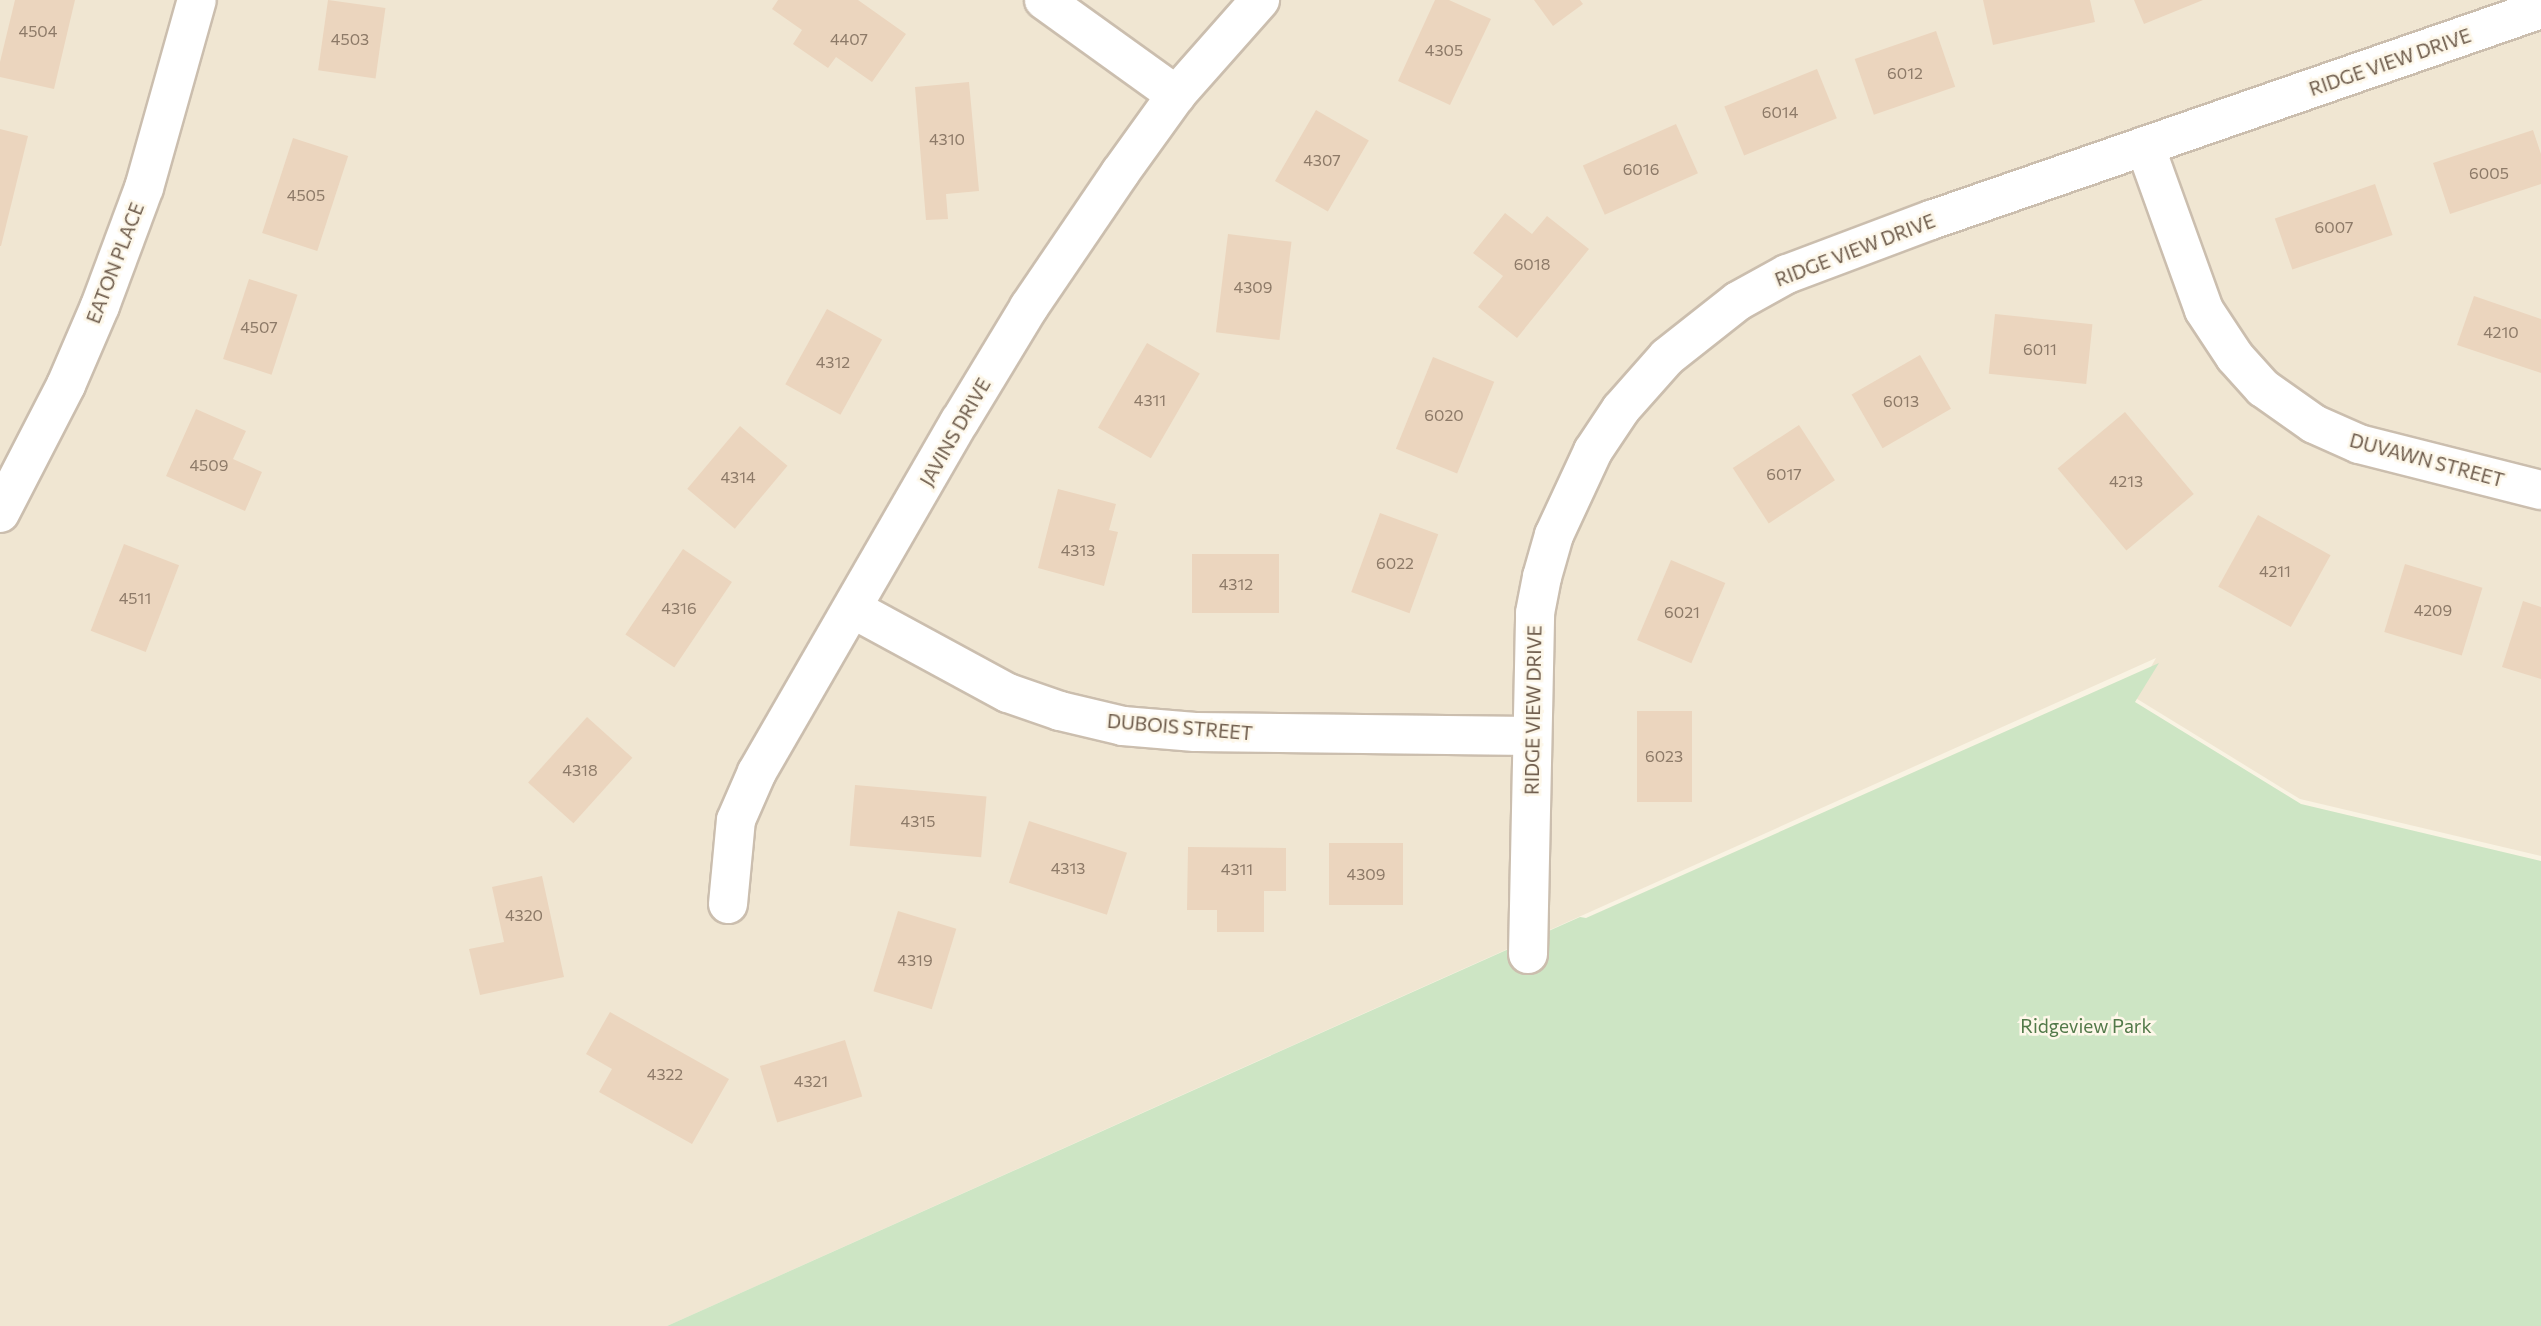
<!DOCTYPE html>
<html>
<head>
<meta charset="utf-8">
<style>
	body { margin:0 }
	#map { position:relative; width:2541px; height:1326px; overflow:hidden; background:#f9f3e3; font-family:Commissioner,sans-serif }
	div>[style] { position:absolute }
	.residential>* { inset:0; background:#f0e6d2 }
	.green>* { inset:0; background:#cde5c4 }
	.building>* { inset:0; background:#ebd5be; transform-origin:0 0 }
	.roads { filter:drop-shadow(2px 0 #cbbeae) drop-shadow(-2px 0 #cbbeae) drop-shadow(0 2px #cbbeae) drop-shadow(0 -2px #cbbeae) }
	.minor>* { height:38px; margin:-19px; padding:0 19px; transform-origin:19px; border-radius:19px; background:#fff }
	span { translate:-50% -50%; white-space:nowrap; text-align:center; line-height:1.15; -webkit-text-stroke:5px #fdf7e9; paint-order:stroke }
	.number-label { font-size:16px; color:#8d7a68 }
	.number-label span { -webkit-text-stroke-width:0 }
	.street-label { font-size:19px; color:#6e5c4c }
	.park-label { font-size:19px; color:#527949 }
</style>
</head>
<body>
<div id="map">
	<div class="residential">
		<i style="clip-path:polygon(0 0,2541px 0,2541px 856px,2300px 799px,2134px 697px,2156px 658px,667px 1326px,0 1326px)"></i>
	</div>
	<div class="green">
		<i style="clip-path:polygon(2159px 663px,2135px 702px,2301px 804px,2541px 861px,2541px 1326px,667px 1326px,1580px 917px,1586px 918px)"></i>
	</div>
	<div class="building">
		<i style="clip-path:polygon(15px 0,75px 0,54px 89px,0 77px,0 62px)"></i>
		<i style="left:328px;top:0;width:58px;height:71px;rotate:8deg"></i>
		<i style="clip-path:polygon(778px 0,858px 0,906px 34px,872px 82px,836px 57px,828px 68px,793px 44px,802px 30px,772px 9px)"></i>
		<i style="clip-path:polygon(1435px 0,1449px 0,1491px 19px,1450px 105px,1398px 81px)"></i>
		<i style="clip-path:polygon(1534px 0,1580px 0,1583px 4px,1553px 26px)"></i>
		<i style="clip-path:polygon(1983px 0,2090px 0,2095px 22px,1993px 45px)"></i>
		<i style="clip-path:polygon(2134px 0,2203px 0,2144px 24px)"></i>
		<i style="left:1936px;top:31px;width:59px;height:86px;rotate:71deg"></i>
		<i style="left:1817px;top:69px;width:53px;height:100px;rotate:68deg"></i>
		<i style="clip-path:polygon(969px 82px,979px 191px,946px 194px,948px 219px,926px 220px,915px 87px)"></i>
		<i style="left:1316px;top:110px;width:61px;height:82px;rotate:30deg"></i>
		<i style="left:1676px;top:124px;width:54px;height:102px;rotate:66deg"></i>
		<i style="clip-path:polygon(0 129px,28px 136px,1px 246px,0 246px)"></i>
		<i style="clip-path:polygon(2533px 130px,2541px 154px,2541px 184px,2450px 214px,2433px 163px)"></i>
		<i style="left:293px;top:138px;width:58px;height:100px;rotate:18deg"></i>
		<i style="left:2375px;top:184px;width:54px;height:106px;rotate:71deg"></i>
		<i style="clip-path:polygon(1505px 213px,1532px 234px,1547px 216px,1589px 249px,1517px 338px,1478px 307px,1503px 276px,1473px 253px)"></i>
		<i style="left:1228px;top:234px;width:64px;height:99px;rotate:7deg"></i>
		<i style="left:249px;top:279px;width:51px;height:84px;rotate:18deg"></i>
		<i style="clip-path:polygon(2474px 296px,2541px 319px,2541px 373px,2457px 345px)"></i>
		<i style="left:827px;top:309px;width:63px;height:86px;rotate:29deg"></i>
		<i style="left:1995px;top:314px;width:98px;height:60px;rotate:6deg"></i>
		<i style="left:1147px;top:343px;width:61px;height:98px;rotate:30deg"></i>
		<i style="left:1920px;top:355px;width:62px;height:79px;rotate:60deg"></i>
		<i style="left:1433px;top:357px;width:66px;height:99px;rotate:22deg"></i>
		<i style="clip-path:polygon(196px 409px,246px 431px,233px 459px,262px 472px,245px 511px,166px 476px)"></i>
		<i style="left:2125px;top:412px;width:107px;height:88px;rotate:50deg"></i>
		<i style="left:1799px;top:425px;width:66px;height:79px;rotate:57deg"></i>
		<i style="left:740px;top:426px;width:62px;height:82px;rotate:40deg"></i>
		<i style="clip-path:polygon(1058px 489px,1116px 504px,1109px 530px,1118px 532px,1104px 586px,1038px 568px)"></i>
		<i style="left:1380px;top:513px;width:62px;height:84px;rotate:20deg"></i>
		<i style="left:2258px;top:515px;width:83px;height:82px;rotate:29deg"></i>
		<i style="left:124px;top:544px;width:59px;height:93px;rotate:21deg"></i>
		<i style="left:683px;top:549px;width:59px;height:103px;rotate:34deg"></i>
		<i style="left:1192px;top:554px;width:87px;height:59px"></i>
		<i style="left:1671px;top:560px;width:59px;height:87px;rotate:23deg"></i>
		<i style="left:2405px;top:564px;width:81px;height:71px;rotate:17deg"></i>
		<i style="clip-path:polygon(2523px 601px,2541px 607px,2541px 679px,2502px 667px)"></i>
		<i style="left:1637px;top:711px;width:55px;height:91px"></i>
		<i style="left:587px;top:717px;width:61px;height:88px;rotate:42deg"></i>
		<i style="left:855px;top:785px;width:132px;height:61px;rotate:5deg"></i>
		<i style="left:1029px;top:821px;width:103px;height:65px;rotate:18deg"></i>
		<i style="left:1329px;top:843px;width:74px;height:62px"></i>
		<i style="clip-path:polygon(1188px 847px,1286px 848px,1286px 891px,1264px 891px,1264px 932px,1217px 932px,1217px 910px,1187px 910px)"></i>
		<i style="clip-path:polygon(542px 876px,564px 977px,480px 995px,469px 949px,504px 942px,492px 887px)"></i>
		<i style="left:898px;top:911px;width:61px;height:84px;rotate:17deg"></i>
		<i style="clip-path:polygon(610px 1012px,729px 1079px,692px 1144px,599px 1092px,612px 1069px,586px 1054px)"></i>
		<i style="left:845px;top:1040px;width:59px;height:89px;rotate:73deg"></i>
	</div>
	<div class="roads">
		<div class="minor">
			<i style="left:1044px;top:0;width:163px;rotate:35.7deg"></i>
			<i style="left:2145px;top:146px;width:174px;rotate:70.2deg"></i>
			<i style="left:2204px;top:310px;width:56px;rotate:56.6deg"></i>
			<i style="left:2235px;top:357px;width:42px;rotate:47.9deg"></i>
			<i style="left:2263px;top:388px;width:62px;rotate:35.2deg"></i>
			<i style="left:2314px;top:424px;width:49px;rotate:24deg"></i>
			<i style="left:2359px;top:444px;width:188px;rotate:14.2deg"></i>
			<i style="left:0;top:513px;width:144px;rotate:-62.7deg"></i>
			<i style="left:66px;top:385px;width:86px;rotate:-66.7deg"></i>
			<i style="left:100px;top:306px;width:126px;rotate:-69.6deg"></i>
			<i style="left:144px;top:188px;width:195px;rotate:-74.3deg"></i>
			<i style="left:853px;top:609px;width:176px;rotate:28.5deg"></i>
			<i style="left:1008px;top:693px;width:55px;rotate:19.1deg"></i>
			<i style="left:1060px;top:711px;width:65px;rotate:13.4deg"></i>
			<i style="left:1123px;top:726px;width:72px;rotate:4.8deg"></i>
			<i style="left:1195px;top:732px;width:337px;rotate:0.7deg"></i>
			<i style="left:728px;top:904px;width:84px;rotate:-84.6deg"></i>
			<i style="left:736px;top:820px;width:52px;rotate:-66.4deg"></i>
			<i style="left:757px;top:772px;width:405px;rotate:-60deg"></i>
			<i style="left:960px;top:421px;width:133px;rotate:-58.8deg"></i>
			<i style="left:1029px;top:307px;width:162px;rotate:-55.8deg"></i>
			<i style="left:1120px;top:173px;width:96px;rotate:-54.3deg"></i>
			<i style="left:1176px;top:95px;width:127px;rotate:-48.5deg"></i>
			<i style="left:1528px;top:954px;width:341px;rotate:-88.8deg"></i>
			<i style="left:1535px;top:613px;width:37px;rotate:-79deg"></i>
			<i style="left:1542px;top:577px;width:44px;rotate:-74.1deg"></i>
			<i style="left:1554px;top:535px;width:93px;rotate:-65.1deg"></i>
			<i style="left:1593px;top:451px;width:50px;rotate:-56.3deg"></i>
			<i style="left:1621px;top:409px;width:69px;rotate:-48.5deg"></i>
			<i style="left:1667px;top:357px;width:90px;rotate:-38.3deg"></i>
			<i style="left:1738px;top:301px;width:56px;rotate:-28.9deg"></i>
			<i style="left:1787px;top:274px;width:154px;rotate:-20.6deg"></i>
			<i style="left:1931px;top:220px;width:645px;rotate:-19.08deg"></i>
		</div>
	</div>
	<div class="number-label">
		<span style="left:38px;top:31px">4504</span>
		<span style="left:350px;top:39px">4503</span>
		<span style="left:849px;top:39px">4407</span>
		<span style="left:1444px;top:50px">4305</span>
		<span style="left:1905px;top:73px">6012</span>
		<span style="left:1780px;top:112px">6014</span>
		<span style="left:947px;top:139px">4310</span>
		<span style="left:1322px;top:160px">4307</span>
		<span style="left:1641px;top:169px">6016</span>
		<span style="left:2489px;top:173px">6005</span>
		<span style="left:306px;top:195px">4505</span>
		<span style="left:2334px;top:227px">6007</span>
		<span style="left:1532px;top:264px">6018</span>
		<span style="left:1253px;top:287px">4309</span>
		<span style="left:259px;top:327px">4507</span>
		<span style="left:2501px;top:332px">4210</span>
		<span style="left:2040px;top:349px">6011</span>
		<span style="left:833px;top:362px">4312</span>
		<span style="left:1150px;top:400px">4311</span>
		<span style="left:1901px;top:401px">6013</span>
		<span style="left:1444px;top:415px">6020</span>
		<span style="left:209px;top:465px">4509</span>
		<span style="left:1784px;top:474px">6017</span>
		<span style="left:738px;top:477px">4314</span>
		<span style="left:2126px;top:481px">4213</span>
		<span style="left:1078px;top:550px">4313</span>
		<span style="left:1395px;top:563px">6022</span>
		<span style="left:2275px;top:571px">4211</span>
		<span style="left:1236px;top:584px">4312</span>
		<span style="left:135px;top:598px">4511</span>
		<span style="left:679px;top:608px">4316</span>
		<span style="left:2433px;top:610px">4209</span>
		<span style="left:1682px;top:612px">6021</span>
		<span style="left:1664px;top:756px">6023</span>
		<span style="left:580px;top:770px">4318</span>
		<span style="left:918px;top:821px">4315</span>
		<span style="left:1068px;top:868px">4313</span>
		<span style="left:1237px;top:869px">4311</span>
		<span style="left:1366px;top:874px">4309</span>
		<span style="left:524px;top:915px">4320</span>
		<span style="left:915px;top:960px">4319</span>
		<span style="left:665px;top:1074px">4322</span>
		<span style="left:811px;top:1081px">4321</span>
	</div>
	<div class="street-label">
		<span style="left:2390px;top:62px;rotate:-19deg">RIDGE VIEW DRIVE</span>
		<span style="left:1855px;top:250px;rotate:-21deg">RIDGE VIEW DRIVE</span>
		<span style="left:115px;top:263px;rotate:-69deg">EATON PLACE</span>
		<span style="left:955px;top:432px;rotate:-60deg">JAVINS DRIVE</span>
		<span style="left:2427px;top:460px;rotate:15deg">DUVAWN STREET</span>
		<span style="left:1533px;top:710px;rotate:-89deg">RIDGE VIEW DRIVE</span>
		<span style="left:1180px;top:727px;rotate:5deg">DUBOIS STREET</span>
	</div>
	<div class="park-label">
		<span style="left:2086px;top:1026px">Ridgeview Park</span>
	</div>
</div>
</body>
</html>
